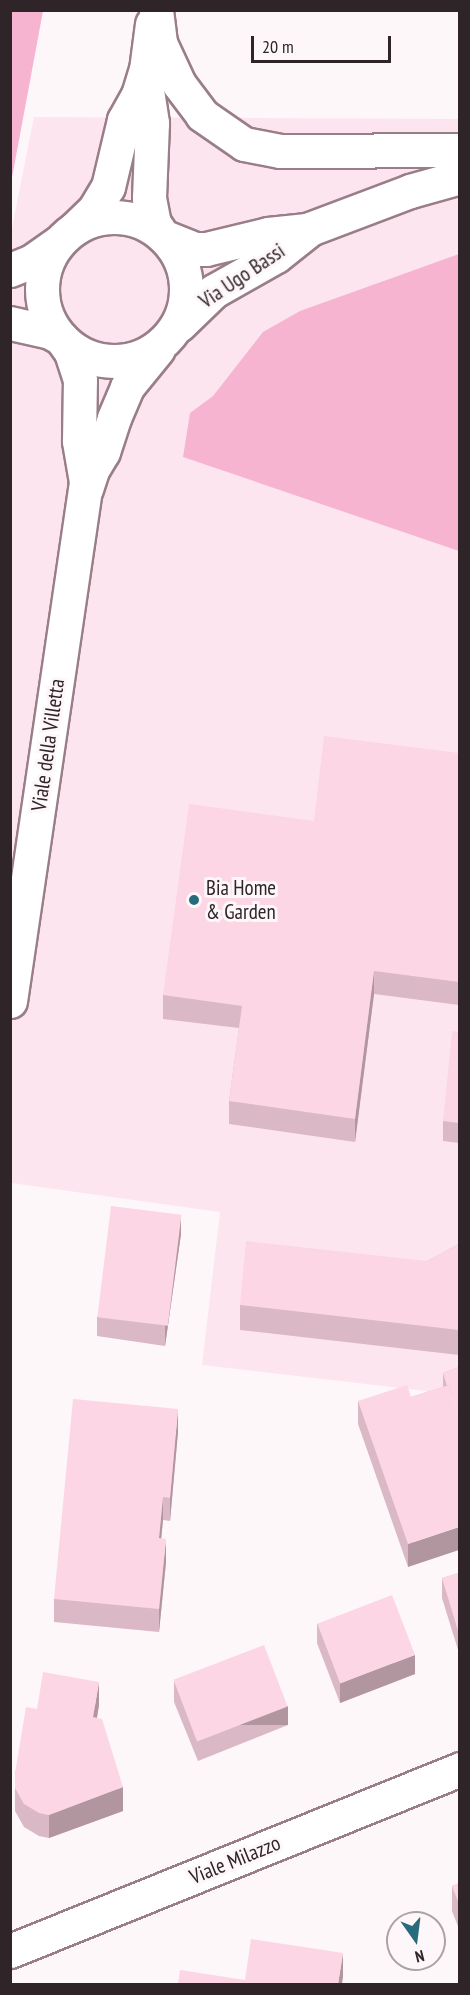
<!DOCTYPE html>
<html>
<head>
<meta charset="utf-8">
<style>
	body { margin:0 }
	#map { position:relative; width:470px; height:1995px; overflow:hidden; background:#fdf7f9; font-family:"PT Sans Narrow",sans-serif }
	div>[style] { position:absolute }
	.built>* { inset:0; background:#fde5ef }
	.green>* { inset:0; background:#f6b4d0 }
	.roads { filter:drop-shadow(2px 0 #997e89) drop-shadow(-2px 0 #997e89) drop-shadow(0 2px #997e89) drop-shadow(0 -2px #997e89) }
	.minor>* { height:33px; margin:-16.5px; padding:0 16.5px; transform-origin:16.5px; border-radius:16.5px; background:#fff }
	.minor>.ring { margin:-16.5px; padding:0; box-sizing:content-box; background:none; border:33px solid #fff; border-radius:50% }
	.major>* { height:33px; margin:-16.5px; padding:0 16.5px; transform-origin:16.5px; border-radius:16.5px; background:#fff }
	.wall>* { inset:0; background:#dab8c5 }
	.shaded-wall>* { inset:0; background:#b196a0; transform-origin:0 0 }
	.building>* { inset:0; background:#fdd6e5; transform-origin:0 0 }
	.dots>* { width:16px; height:16px; translate:-50% -50%; box-sizing:border-box; border:3px solid #fdf7f9; border-radius:50% }
	span { translate:-50% -50%; white-space:nowrap; text-align:center; line-height:1.15; -webkit-text-stroke:6px #fdf7f9; paint-order:stroke }
	.street-label { font-size:21px; color:#2f2428 }
	.poi-label { font-size:21px; color:#2f2428 }
	.left { translate:0 -50%; text-align:left }
	.frame { position:absolute; inset:0; border:12px solid #2f2428; pointer-events:none }
	.north { position:absolute; left:386px; top:1911px; width:60px; height:60px; box-sizing:border-box; background:#fdf7f9; border:2px solid #aba3a5; border-radius:50%; rotate:166deg; font-size:16px; font-weight:700; line-height:24px; text-align:center; color:#2f2428 }
	.north::after { content:''; display:block; margin:auto; width:21px; height:27px; background:#276c7c; clip-path:polygon(50% 0,100% 100%,50% 72%,0 100%) }
	.scale { position:absolute; left:251px; top:36px; width:140px; height:27px; box-sizing:border-box; border:3px solid #2f2428; border-top:0; padding-left:8px; font-size:18px; line-height:21px; white-space:nowrap; color:#2f2428; -webkit-text-stroke:4px #fdf7f9; paint-order:stroke }
</style>
</head>
<body>
<div id="map">
	<div class="built">
		<i style="clip-path:polygon(34px 117px,459px 119px,459px 1447px,426px 1391px,202px 1365px,220px 1212px,11px 1183px,10px 238px)"></i>
	</div>
	<div class="green">
		<i style="clip-path:polygon(11px 10px,43px 11px,11px 183px,10px 11px)"></i>
		<i style="clip-path:polygon(459px 254px,459px 551px,183px 457px,190px 413px,213px 396px,263px 332px,300px 311px)"></i>
	</div>
	<div class="roads">
		<div class="minor">
			<i style="left:156px;top:10px;width:33px;rotate:83deg"></i>
			<i style="left:160px;top:43px;width:45px;rotate:65.1deg"></i>
			<i style="left:179px;top:84px;width:39px;rotate:53deg"></i>
			<i style="left:202px;top:115px;width:51px;rotate:34.6deg"></i>
			<i style="left:244px;top:144px;width:37px;rotate:11deg"></i>
			<i style="left:280px;top:151px;width:180px;rotate:-0.3deg"></i>
			<i style="left:152px;top:24px;width:53px;rotate:97.5deg"></i>
			<i style="left:145px;top:77px;width:47px;rotate:81.3deg"></i>
			<i style="left:152px;top:123px;width:75px;rotate:92.3deg"></i>
			<i style="left:149px;top:198px;width:25px;rotate:79deg"></i>
			<i style="left:154px;top:223px;width:11px;rotate:56deg"></i>
			<i class="ring" style="left:42px;top:217px;width:111px;height:111px"></i>
			<i style="left:74px;top:229px;width:28px;rotate:-44deg"></i>
			<i style="left:94px;top:210px;width:27px;rotate:-59deg"></i>
			<i style="left:108px;top:187px;width:69px;rotate:-76.6deg"></i>
			<i style="left:124px;top:120px;width:29px;rotate:-61deg"></i>
			<i style="left:138px;top:95px;width:24px;rotate:-73deg"></i>
			<i style="left:165px;top:237px;width:31px;rotate:22deg"></i>
			<i style="left:194px;top:249px;width:12px"></i>
			<i style="left:206px;top:249px;width:64px;rotate:-13.6deg"></i>
			<i style="left:268px;top:234px;width:39px;rotate:-6deg"></i>
			<i style="left:307px;top:230px;width:110px;rotate:-20.7deg"></i>
			<i style="left:410px;top:191px;width:52px;rotate:-15.6deg"></i>
			<i style="left:10px;top:270px;width:24px;rotate:-22deg"></i>
			<i style="left:32px;top:261px;width:33px;rotate:-35deg"></i>
			<i style="left:10px;top:323px;width:41px;rotate:12.7deg"></i>
			<i style="left:50px;top:332px;width:13px;rotate:29deg"></i>
			<i style="left:179px;top:325px;width:49px;rotate:-44.2deg"></i>
			<i style="left:214px;top:291px;width:71px;rotate:-29.4deg"></i>
			<i style="left:276px;top:256px;width:43px;rotate:-38.5deg"></i>
			<i style="left:86px;top:489px;width:20px;rotate:-72deg"></i>
			<i style="left:92px;top:470px;width:21px;rotate:-59deg"></i>
			<i style="left:103px;top:452px;width:36px;rotate:-72deg"></i>
			<i style="left:114px;top:418px;width:34px;rotate:-67deg"></i>
			<i style="left:127px;top:387px;width:49px;rotate:-50.8deg"></i>
			<i style="left:10px;top:1001px;width:525px;rotate:-81.67deg"></i>
			<i style="left:86px;top:482px;width:42px;rotate:-99.7deg"></i>
			<i style="left:79px;top:441px;width:61px;rotate:-89.1deg"></i>
			<i style="left:80px;top:380px;width:29px;rotate:-108deg"></i>
			<i style="left:71px;top:352px;width:14px;rotate:-126deg"></i>
		</div>
		<div class="major">
			<i style="left:10px;top:1951px;width:485px;rotate:-22deg"></i>
		</div>
	</div>
	<div class="wall">
		<i style="clip-path:polygon(459px 753px,459px 1005px,374px 994px,355px 1142px,229px 1124px,229px 1101px,239px 1028px,163px 1019px,163px 995px,314px 821px)"></i>
		<i style="clip-path:polygon(459px 1032px,459px 1143px,443px 1141px,443px 1121px)"></i>
		<i style="clip-path:polygon(181px 1234px,165px 1346px,97px 1336px,97px 1317px)"></i>
		<i style="clip-path:polygon(459px 1244px,459px 1355px,240px 1330px,240px 1305px,427px 1261px)"></i>
		<i style="clip-path:polygon(459px 1367px,408px 1567px,358px 1424px,358px 1401px,411px 1397px,443px 1387px,443px 1373px)"></i>
		<i style="clip-path:polygon(178px 1432px,170px 1521px,163px 1520px,161px 1539px,166px 1562px,159px 1632px,54px 1622px,54px 1599px)"></i>
		<i style="clip-path:polygon(459px 1573px,459px 1653px,442px 1598px,442px 1578px)"></i>
		<i style="clip-path:polygon(317px 1624px,415px 1674px,340px 1703px,317px 1643px)"></i>
		<i style="clip-path:polygon(174px 1682px,288px 1725px,198px 1761px,174px 1702px)"></i>
		<i style="clip-path:polygon(99px 1705px,97px 1718px,123px 1811px,49px 1838px,39px 1836px,24px 1827px,15px 1811px,15px 1773px,37px 1709px)"></i>
		<i style="clip-path:polygon(459px 1883px,459px 1929px,452px 1911px,452px 1886px)"></i>
	</div>
	<div class="shaded-wall">
		<i style="clip-path:polygon(374px 971px,374px 994px,355px 1142px,355px 1119px)"></i>
		<i style="clip-path:polygon(181px 1215px,181px 1234px,165px 1346px,165px 1326px)"></i>
		<i style="clip-path:polygon(178px 1409px,178px 1432px,170px 1521px,170px 1498px)"></i>
		<i style="clip-path:polygon(163px 1497px,163px 1520px,159px 1562px,159px 1538px)"></i>
		<i style="clip-path:polygon(459px 1527px,459px 1550px,408px 1567px,408px 1544px)"></i>
		<i style="clip-path:polygon(166px 1539px,166px 1562px,159px 1632px,159px 1609px)"></i>
		<i style="clip-path:polygon(415px 1655px,415px 1674px,340px 1703px,340px 1683px)"></i>
		<i style="clip-path:polygon(99px 1682px,99px 1705px,93px 1740px,93px 1717px)"></i>
		<i style="left:288px;top:1706px;width:19px;height:97px;rotate:90deg"></i>
		<i style="clip-path:polygon(123px 1787px,123px 1811px,49px 1838px,49px 1815px)"></i>
		<i style="clip-path:polygon(343px 1953px,343px 1977px,342px 1984px,338px 1984px)"></i>
	</div>
	<div class="building">
		<i style="clip-path:polygon(324px 736px,459px 753px,459px 982px,374px 971px,355px 1119px,229px 1101px,242px 1006px,163px 995px,189px 804px,314px 821px)"></i>
		<i style="clip-path:polygon(452px 1031px,459px 1032px,459px 1123px,443px 1121px)"></i>
		<i style="left:111px;top:1206px;width:71px;height:112px;rotate:7deg"></i>
		<i style="clip-path:polygon(246px 1241px,427px 1261px,459px 1244px,459px 1330px,240px 1305px)"></i>
		<i style="clip-path:polygon(459px 1367px,459px 1419px,449px 1385px,447px 1386px,443px 1373px)"></i>
		<i style="clip-path:polygon(407px 1385px,411px 1397px,449px 1385px,459px 1419px,459px 1527px,408px 1544px,358px 1401px)"></i>
		<i style="clip-path:polygon(73px 1399px,178px 1409px,170px 1498px,163px 1497px,159px 1538px,166px 1539px,159px 1609px,54px 1599px)"></i>
		<i style="clip-path:polygon(459px 1573px,459px 1634px,442px 1578px)"></i>
		<i style="left:392px;top:1595px;width:64px;height:80px;rotate:69deg"></i>
		<i style="left:264px;top:1645px;width:66px;height:97px;rotate:69deg"></i>
		<i style="clip-path:polygon(43px 1672px,99px 1682px,93px 1717px,102px 1719px,123px 1787px,49px 1815px,39px 1813px,24px 1804px,15px 1788px,15px 1773px,26px 1707px,37px 1709px)"></i>
		<i style="clip-path:polygon(459px 1883px,459px 1904px,452px 1886px)"></i>
		<i style="clip-path:polygon(251px 1939px,343px 1953px,338px 1984px,178px 1984px,180px 1970px,245px 1980px)"></i>
	</div>
	<div class="dots">
		<i style="left:194px;top:900px;background:#276c7c"></i>
	</div>
	<div class="street-label">
		<span style="left:242px;top:276px;rotate:-34deg">Via Ugo Bassi</span>
		<span style="left:48px;top:745px;rotate:-82deg">Viale della Villetta</span>
		<span style="left:235px;top:1860px;rotate:-22deg">Viale Milazzo</span>
	</div>
	<div class="poi-label">
		<span class="left" style="left:206px;top:900px">Bia Home<br>&amp; Garden</span>
	</div>
	<div class="frame"></div>
	<div class="north">N</div>
	<div class="scale">20 m</div>
</div>
</body>
</html>
